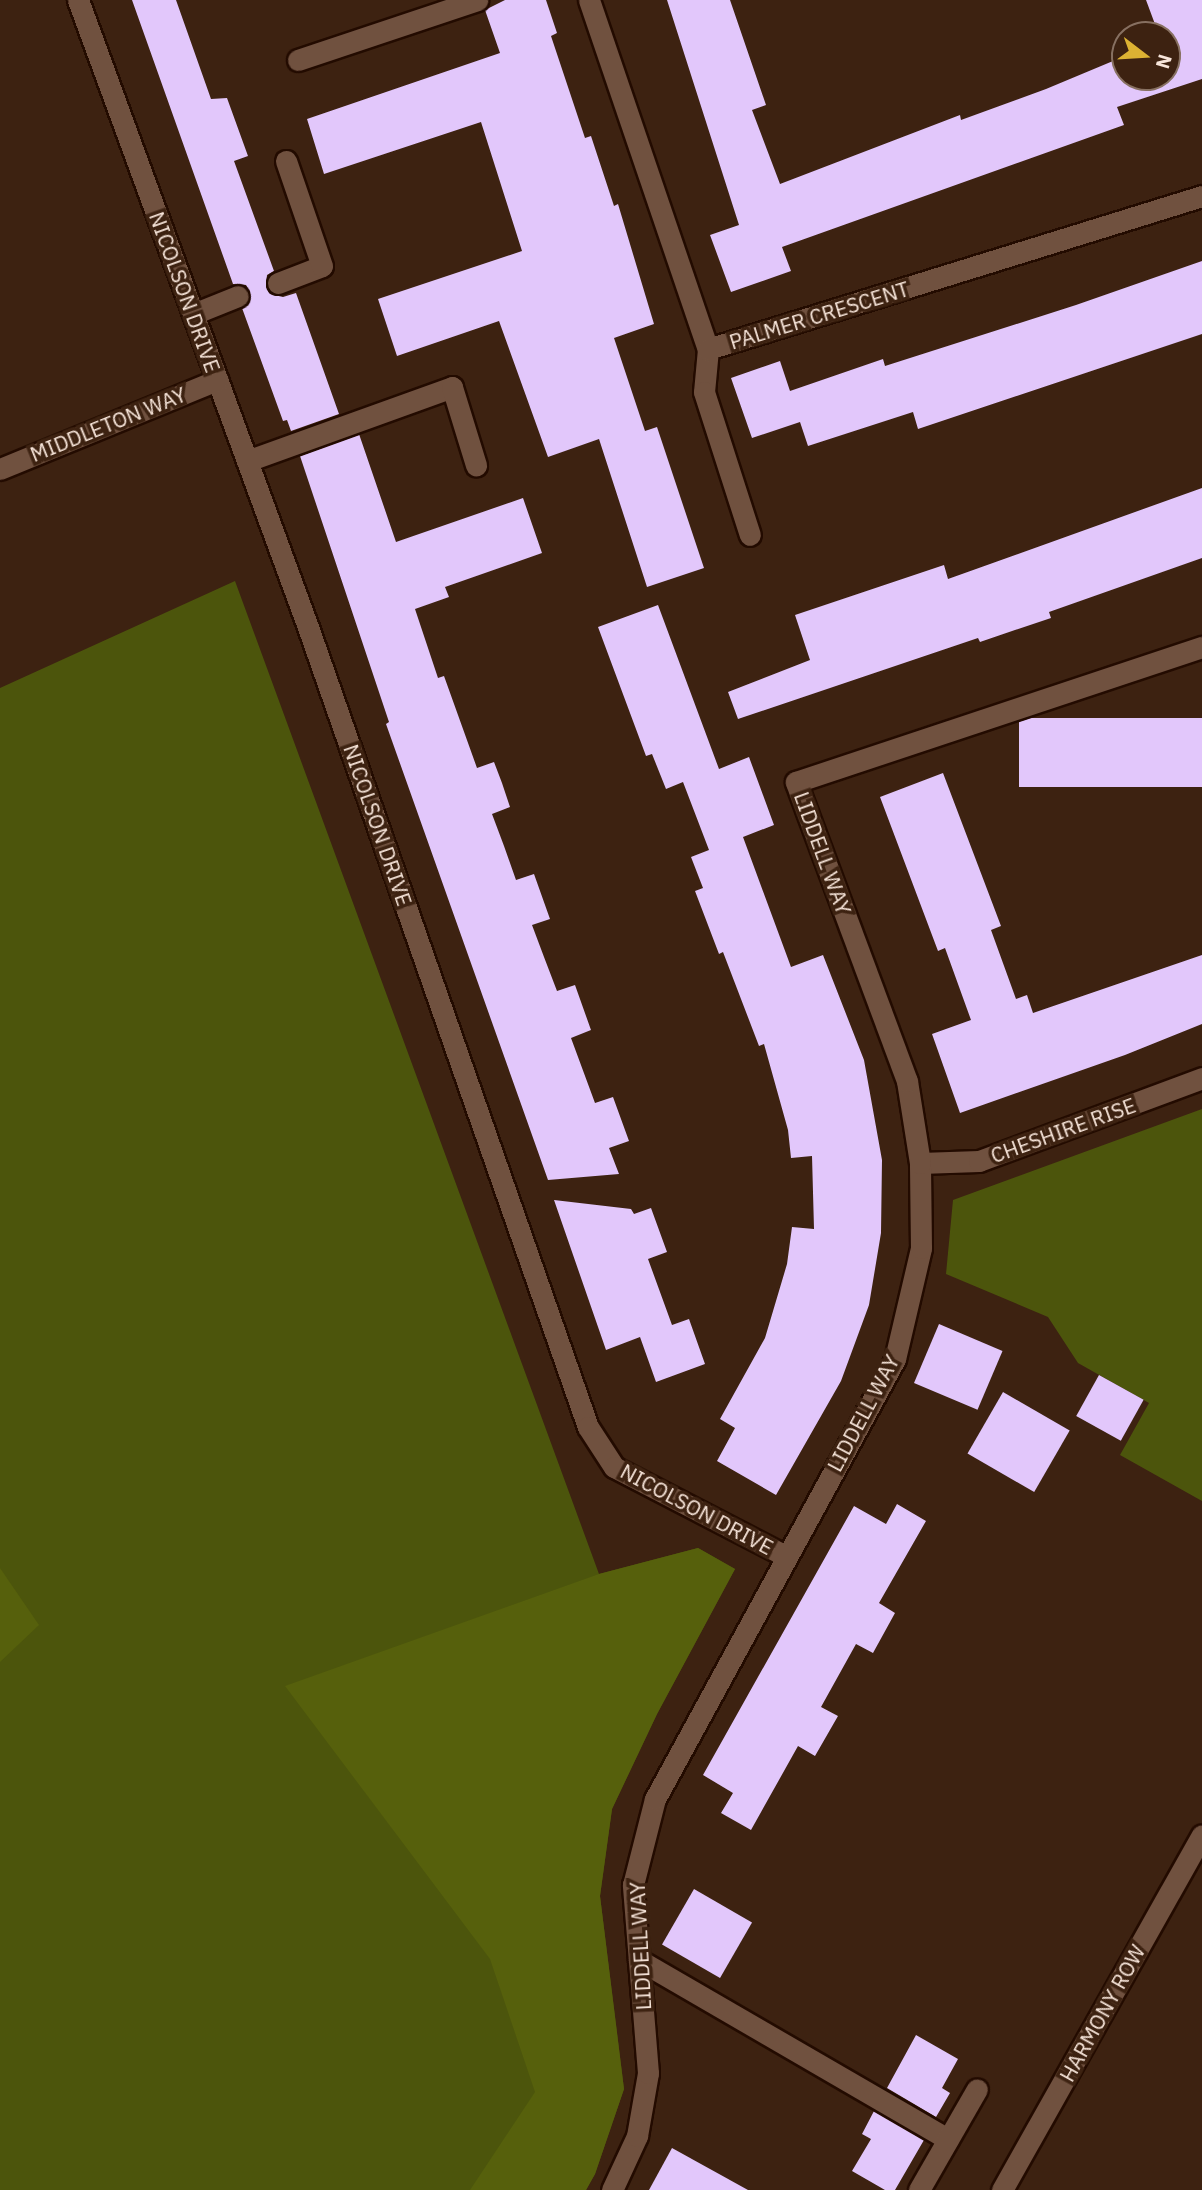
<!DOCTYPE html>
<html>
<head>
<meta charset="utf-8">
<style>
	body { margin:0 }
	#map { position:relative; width:1202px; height:2190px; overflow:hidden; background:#3d2211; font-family:"IBM Plex Sans",sans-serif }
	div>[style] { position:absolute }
	.green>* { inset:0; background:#4c550c }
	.forest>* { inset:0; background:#56600c }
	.building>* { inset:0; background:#e2c7fb; transform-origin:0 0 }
	.roads { filter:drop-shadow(2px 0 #230b00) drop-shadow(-2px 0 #230b00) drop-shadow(0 2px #230b00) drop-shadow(0 -2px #230b00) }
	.lane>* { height:21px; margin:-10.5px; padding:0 10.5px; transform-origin:10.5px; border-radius:10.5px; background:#70513f }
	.street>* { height:21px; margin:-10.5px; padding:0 10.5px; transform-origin:10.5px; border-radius:10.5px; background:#70513f }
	span { translate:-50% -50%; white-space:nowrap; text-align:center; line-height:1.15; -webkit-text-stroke:7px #3d2211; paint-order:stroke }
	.street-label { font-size:21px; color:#f7e5da }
	.north { position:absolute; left:1111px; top:21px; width:70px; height:70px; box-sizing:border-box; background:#3d2211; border:2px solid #877061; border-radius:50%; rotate:107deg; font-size:19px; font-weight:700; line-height:28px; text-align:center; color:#f7e5da }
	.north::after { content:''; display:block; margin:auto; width:24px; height:32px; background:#dcb233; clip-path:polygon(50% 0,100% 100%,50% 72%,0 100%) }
</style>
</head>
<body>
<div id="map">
	<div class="green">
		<i style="clip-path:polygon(235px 581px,599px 1574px,698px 1548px,735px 1569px,657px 1714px,612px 1809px,600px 1896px,624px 2089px,595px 2174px,586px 2190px,0 2190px,0 688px)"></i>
		<i style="clip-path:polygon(1202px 1109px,1202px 1501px,1120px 1455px,1149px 1403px,1078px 1363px,1048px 1317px,946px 1274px,953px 1200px)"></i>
	</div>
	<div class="forest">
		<i style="clip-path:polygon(698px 1548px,735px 1569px,657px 1714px,612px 1809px,600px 1896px,624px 2089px,595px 2174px,586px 2190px,470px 2190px,535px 2092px,490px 1959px,285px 1686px,599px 1574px)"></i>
		<i style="clip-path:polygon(0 1568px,39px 1625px,0 1662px)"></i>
	</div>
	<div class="building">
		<i style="clip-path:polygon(132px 0,176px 0,211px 99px,227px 98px,248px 156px,234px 161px,274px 271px,267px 275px,266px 287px,270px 294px,283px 297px,296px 293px,339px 414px,291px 431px,287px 420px,283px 421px,242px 308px,249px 304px,250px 292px,246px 285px,233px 284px)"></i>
		<i style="clip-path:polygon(505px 0,546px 0,557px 33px,551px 36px,585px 138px,591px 136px,614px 206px,618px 204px,654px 324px,614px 338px,645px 431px,657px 427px,704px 568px,647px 587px,599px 439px,548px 457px,499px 321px,397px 356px,378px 299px,522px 251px,481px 122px,324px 174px,307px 119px,500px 53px,485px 10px)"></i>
		<i style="clip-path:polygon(667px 0,730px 0,766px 105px,752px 110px,780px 184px,960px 115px,961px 120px,1046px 89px,1125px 56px,1125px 77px,1167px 77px,1167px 35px,1159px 35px,1146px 0,1202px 0,1202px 79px,1117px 107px,1124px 125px,782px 247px,791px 271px,731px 292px,710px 235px,739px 225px)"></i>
		<i style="clip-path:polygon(1202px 261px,1202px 334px,918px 429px,913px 412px,808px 446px,800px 422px,752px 438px,731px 378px,780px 361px,790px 391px,883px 359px,885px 366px,1076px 305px)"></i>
		<i style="clip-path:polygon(359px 434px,396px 542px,523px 498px,542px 553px,445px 587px,449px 597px,415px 609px,438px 678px,444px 676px,477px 768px,494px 762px,502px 783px,510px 807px,492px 814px,504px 846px,516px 880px,534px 874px,550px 919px,532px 925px,544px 957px,557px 991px,575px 985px,591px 1030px,571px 1038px,595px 1103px,613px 1097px,629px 1141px,609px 1148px,619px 1174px,548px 1180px,386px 724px,389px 722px,300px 456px)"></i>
		<i style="clip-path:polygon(1202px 488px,1202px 558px,1049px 612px,1051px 618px,1015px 630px,980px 642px,978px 638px,738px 719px,728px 692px,810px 660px,795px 615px,944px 565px,948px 579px)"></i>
		<i style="clip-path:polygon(658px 605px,719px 769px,749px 757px,774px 825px,743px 837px,791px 967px,823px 955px,864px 1060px,882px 1160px,881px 1233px,869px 1305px,841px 1381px,776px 1495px,717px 1461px,735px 1428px,720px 1419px,765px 1338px,787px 1264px,792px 1227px,814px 1229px,812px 1156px,791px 1158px,788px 1130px,764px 1044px,759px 1046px,723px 952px,719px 954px,695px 891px,703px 888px,691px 857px,709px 850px,683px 782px,666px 789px,652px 754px,646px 756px,598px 627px)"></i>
		<i style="left:1202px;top:718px;width:69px;height:183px;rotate:90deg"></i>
		<i style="clip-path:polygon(943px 773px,1001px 926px,991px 930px,1016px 999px,1027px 995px,1033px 1013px,1202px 955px,1202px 1024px,1125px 1055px,960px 1113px,932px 1034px,971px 1020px,945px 948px,938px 951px,880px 797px)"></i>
		<i style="clip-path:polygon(554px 1200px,631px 1209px,634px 1214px,651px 1208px,667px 1252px,648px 1259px,672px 1325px,689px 1319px,705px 1364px,656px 1382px,640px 1337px,606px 1350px)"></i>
		<i style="left:939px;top:1324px;width:69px;height:64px;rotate:23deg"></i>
		<i style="left:1099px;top:1375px;width:51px;height:47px;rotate:29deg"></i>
		<i style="left:1003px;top:1392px;width:77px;height:71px;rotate:30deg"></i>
		<i style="clip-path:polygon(897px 1504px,926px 1521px,879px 1603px,895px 1613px,873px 1653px,856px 1644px,821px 1707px,838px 1716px,815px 1756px,798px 1746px,751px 1830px,721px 1813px,733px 1793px,703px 1775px,854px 1506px,886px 1524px)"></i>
		<i style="left:694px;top:1889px;width:67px;height:64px;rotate:30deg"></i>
		<i style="clip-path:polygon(916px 2035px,958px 2059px,942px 2088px,950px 2093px,936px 2117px,887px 2088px)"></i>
		<i style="clip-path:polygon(874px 2111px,924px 2140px,895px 2190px,885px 2190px,852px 2171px,871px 2139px,862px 2134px)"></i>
		<i style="clip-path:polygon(672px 2148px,748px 2190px,649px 2190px)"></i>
	</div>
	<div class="roads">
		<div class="lane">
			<i style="left:298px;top:60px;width:189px;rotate:-18.5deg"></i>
			<i style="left:278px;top:283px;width:47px;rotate:-21.1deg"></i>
			<i style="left:322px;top:266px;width:111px;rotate:-108.9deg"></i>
			<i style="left:193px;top:314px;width:48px;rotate:-21.8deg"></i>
			<i style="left:708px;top:349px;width:43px;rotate:95.3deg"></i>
			<i style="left:704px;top:392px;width:150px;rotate:72.2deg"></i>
			<i style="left:247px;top:461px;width:218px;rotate:-19.8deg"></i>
			<i style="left:452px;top:387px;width:82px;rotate:72.9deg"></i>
			<i style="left:639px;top:1960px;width:357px;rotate:30.1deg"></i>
			<i style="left:919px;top:2190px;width:116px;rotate:-60.1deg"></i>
		</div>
		<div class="street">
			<i style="left:78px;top:0;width:671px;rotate:69.86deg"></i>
			<i style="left:309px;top:630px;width:844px;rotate:70.71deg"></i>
			<i style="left:588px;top:1427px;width:48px;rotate:57deg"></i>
			<i style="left:614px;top:1467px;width:194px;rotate:27.4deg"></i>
			<i style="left:589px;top:0;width:369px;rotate:71.2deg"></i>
			<i style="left:708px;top:349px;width:517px;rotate:-17.21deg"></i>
			<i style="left:0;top:469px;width:235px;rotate:-22.3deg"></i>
			<i style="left:920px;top:1163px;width:59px;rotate:-1.9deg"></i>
			<i style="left:979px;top:1161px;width:238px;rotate:-20.4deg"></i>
			<i style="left:612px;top:2190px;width:60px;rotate:-65.2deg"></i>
			<i style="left:637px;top:2136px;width:64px;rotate:-80.1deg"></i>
			<i style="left:648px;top:2073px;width:189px;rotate:-94.6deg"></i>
			<i style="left:633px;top:1885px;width:89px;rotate:-75.7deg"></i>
			<i style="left:655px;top:1799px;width:501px;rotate:-61.39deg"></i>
			<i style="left:895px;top:1359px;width:114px;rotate:-76.8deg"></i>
			<i style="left:921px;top:1248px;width:85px;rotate:-90.7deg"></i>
			<i style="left:920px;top:1163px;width:83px;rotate:-99deg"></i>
			<i style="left:907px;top:1081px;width:319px;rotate:-110.4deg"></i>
			<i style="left:796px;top:782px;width:428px;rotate:-18.4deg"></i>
			<i style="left:1002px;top:2190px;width:407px;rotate:-60.6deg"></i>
		</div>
	</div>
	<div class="street-label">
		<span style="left:185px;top:292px;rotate:70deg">NICOLSON DRIVE</span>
		<span style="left:819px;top:315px;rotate:-17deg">PALMER CRESCENT</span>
		<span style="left:108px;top:424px;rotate:-22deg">MIDDLETON WAY</span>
		<span style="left:378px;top:825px;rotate:71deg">NICOLSON DRIVE</span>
		<span style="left:823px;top:853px;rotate:70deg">LIDDELL WAY</span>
		<span style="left:1063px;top:1130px;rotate:-20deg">CHESHIRE RISE</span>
		<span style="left:863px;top:1413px;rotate:-62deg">LIDDELL WAY</span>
		<span style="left:697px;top:1509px;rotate:28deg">NICOLSON DRIVE</span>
		<span style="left:640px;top:1946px;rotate:-93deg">LIDDELL WAY</span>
		<span style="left:1102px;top:2013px;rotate:-61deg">HARMONY ROW</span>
	</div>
	<div class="north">N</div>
</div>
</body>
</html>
